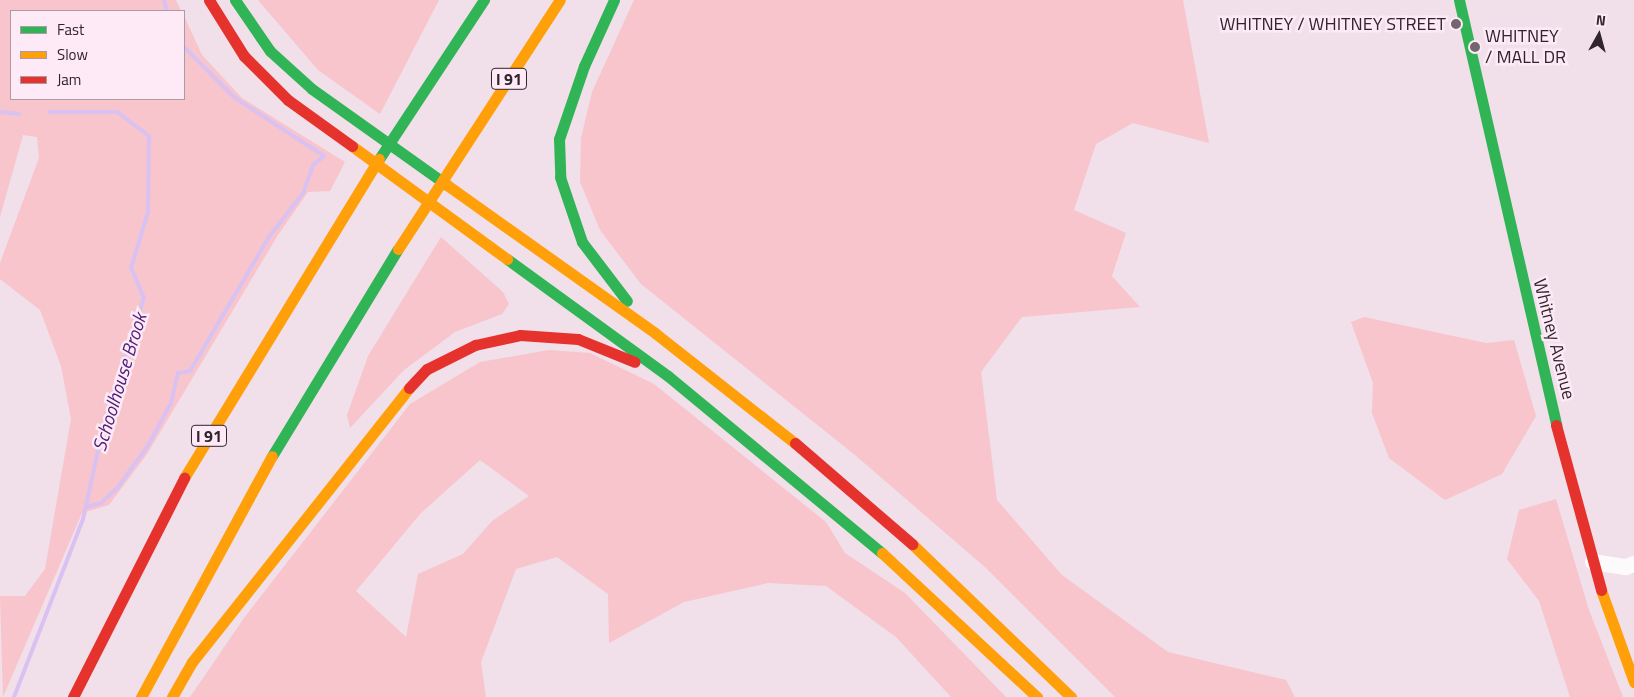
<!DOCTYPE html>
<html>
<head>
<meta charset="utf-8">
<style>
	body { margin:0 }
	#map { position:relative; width:1634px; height:697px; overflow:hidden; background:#f1dfea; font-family:"Titillium Web",sans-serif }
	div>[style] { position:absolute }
	.green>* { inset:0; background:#f7c5cb }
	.stream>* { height:4px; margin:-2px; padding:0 2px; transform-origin:2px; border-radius:2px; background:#d9c2f2 }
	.street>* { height:16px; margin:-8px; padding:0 8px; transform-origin:8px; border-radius:8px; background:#fdfafc }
	.fast>* { height:11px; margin:-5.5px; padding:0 5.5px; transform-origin:5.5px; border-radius:5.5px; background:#30b455 }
	.slow>* { height:11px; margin:-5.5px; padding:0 5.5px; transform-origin:5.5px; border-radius:5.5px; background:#ff9f0a }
	.jam>* { height:11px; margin:-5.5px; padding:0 5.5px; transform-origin:5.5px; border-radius:5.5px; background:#e5322d }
	.dots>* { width:14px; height:14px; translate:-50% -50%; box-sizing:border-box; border:2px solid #fdeaf6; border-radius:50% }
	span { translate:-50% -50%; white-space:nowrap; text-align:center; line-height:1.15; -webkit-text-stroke:5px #fdeaf6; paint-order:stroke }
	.shield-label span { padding:1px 4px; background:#fdeaf6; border:1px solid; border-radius:4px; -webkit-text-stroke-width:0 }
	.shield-label { font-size:16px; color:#30252c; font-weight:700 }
	.poi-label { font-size:18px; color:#30252c }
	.right { translate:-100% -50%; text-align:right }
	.left { translate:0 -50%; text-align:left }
	.street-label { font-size:18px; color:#30252c }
	.water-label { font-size:19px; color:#4d207a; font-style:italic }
	.legend { position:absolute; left:10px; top:10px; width:175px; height:90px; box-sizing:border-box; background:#fdeaf6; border:1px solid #ab9ba5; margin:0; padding:6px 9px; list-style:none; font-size:15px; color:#30252c }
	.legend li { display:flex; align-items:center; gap:10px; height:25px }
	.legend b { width:25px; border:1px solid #ab9ba5 }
	.north { position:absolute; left:1574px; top:10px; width:50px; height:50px; -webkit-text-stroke:4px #fdeaf6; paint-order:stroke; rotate:7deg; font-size:14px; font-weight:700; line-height:20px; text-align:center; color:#30252c }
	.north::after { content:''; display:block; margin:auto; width:18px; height:22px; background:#30252c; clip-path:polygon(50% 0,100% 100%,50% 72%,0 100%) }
</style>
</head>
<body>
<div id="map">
	<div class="green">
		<i style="clip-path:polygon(0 0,176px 0,181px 11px,11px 11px,11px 99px,184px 99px,184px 16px,202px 55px,242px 98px,345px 162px,330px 191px,308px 192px,278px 235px,147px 454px,109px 505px,82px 513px,3px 697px,0 596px,25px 596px,45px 569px,71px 419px,61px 366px,40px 310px,0 279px,0 263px,39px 158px,37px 137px,23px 135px,0 217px)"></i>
		<i style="clip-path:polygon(258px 0,439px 0,380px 114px,318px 70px)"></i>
		<i style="clip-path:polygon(634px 0,1183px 0,1209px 143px,1133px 123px,1096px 144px,1074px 210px,1126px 233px,1112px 276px,1140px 307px,1022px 317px,981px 372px,997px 500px,1062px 575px,1168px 652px,1286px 680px,1295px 697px,1115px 697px,986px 568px,855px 455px,641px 284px,600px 230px,580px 182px,581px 138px,592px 92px)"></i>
		<i style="clip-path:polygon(441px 237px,503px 292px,509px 304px,502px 314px,455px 332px,404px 370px,350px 428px,347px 415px,368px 356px)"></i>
		<i style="clip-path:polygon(1364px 317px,1486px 343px,1514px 340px,1536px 416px,1502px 474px,1445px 500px,1389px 458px,1372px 413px,1373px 383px,1351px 322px)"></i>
		<i style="clip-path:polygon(evenodd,549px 350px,590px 353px,654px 384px,826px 522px,845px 553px,905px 593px,1006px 697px,951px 697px,896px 637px,826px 586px,768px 583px,684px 602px,609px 643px,608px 594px,557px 557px,516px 569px,481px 662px,486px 697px,190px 697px,244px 618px,410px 404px,480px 362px,549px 350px,480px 460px,529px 496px,492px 521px,463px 554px,418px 574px,406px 637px,356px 591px,420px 514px,480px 460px)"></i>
		<i style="clip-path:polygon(1556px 499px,1589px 610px,1623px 697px,1570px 697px,1539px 601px,1507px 559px,1519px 510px)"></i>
	</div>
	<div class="stream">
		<i style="left:164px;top:0;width:11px;rotate:75deg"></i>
		<i style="left:0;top:112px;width:19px;rotate:6deg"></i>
		<i style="left:86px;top:507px;width:16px;rotate:-15deg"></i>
		<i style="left:101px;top:503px;width:23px;rotate:-43deg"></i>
		<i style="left:118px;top:487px;width:49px;rotate:-54.1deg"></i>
		<i style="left:147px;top:447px;width:50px;rotate:-61.4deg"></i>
		<i style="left:171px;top:403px;width:31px;rotate:-77deg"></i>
		<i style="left:178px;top:373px;width:12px;rotate:-9deg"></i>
		<i style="left:190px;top:371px;width:156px;rotate:-59.5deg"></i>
		<i style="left:269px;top:237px;width:56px;rotate:-52.3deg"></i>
		<i style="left:303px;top:193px;width:30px;rotate:-70deg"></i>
		<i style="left:313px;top:165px;width:14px;rotate:-39deg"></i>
		<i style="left:324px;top:156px;width:106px;rotate:-146.9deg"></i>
		<i style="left:235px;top:98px;width:72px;rotate:-135deg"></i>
		<i style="left:14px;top:697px;width:191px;rotate:-68.8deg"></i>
		<i style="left:83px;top:519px;width:107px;rotate:-77.6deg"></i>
		<i style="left:106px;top:414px;width:122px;rotate:-71.9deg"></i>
		<i style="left:144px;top:298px;width:33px;rotate:-113deg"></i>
		<i style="left:131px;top:268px;width:59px;rotate:-73.1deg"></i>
		<i style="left:148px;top:212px;width:76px;rotate:-89.2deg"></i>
		<i style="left:149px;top:136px;width:40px;rotate:-143deg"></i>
		<i style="left:117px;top:112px;width:68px;rotate:180deg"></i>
	</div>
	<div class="street">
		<i style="left:1593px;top:562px;width:33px;rotate:9deg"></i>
		<i style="left:1626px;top:567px;width:9px;rotate:-21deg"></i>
	</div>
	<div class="fast">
		<i style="left:235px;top:0;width:62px;rotate:55.5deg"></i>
		<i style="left:270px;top:51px;width:57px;rotate:42.1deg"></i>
		<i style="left:312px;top:89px;width:166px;rotate:35.4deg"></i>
		<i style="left:614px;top:0;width:72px;rotate:114.4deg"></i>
		<i style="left:584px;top:66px;width:77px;rotate:108.9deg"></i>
		<i style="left:559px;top:139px;width:38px;rotate:88deg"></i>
		<i style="left:560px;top:177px;width:69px;rotate:71.3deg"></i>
		<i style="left:582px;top:242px;width:74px;rotate:52.7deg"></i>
		<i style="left:1459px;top:0;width:436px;rotate:77.1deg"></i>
		<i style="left:379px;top:159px;width:191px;rotate:-56.6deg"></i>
		<i style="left:507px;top:259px;width:199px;rotate:36deg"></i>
		<i style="left:668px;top:376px;width:278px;rotate:39.6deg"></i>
		<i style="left:272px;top:456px;width:242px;rotate:-58.7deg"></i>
	</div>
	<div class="slow">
		<i style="left:352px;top:146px;width:192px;rotate:36.1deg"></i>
		<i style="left:447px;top:185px;width:255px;rotate:35.4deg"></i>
		<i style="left:655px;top:333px;width:178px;rotate:38.2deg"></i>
		<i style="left:398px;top:249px;width:297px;rotate:-57deg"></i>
		<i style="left:184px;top:478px;width:374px;rotate:-58.6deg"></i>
		<i style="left:912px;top:544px;width:221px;rotate:43.9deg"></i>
		<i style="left:882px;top:553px;width:212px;rotate:42.9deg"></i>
		<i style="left:1601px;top:590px;width:98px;rotate:70.3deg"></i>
		<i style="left:141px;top:697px;width:274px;rotate:-61.5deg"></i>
		<i style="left:172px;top:697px;width:40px;rotate:-60.3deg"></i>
		<i style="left:192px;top:662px;width:350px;rotate:-51.6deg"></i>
	</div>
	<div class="jam">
		<i style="left:209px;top:0;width:66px;rotate:58deg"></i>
		<i style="left:244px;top:56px;width:62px;rotate:45deg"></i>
		<i style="left:288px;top:100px;width:79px;rotate:35.7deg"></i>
		<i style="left:409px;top:388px;width:26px;rotate:-47deg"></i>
		<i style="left:427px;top:369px;width:54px;rotate:-26.6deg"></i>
		<i style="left:475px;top:345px;width:46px;rotate:-12.5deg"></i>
		<i style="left:520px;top:335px;width:58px;rotate:3.9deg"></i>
		<i style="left:578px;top:339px;width:61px;rotate:22deg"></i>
		<i style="left:1556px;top:425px;width:171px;rotate:74.7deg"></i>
		<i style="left:795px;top:443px;width:155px;rotate:40.8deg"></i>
		<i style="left:73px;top:697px;width:246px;rotate:-63.1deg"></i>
	</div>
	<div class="dots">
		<i style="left:1456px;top:24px;background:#74666e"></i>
		<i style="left:1475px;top:47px;background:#74666e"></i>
	</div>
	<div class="shield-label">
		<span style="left:509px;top:79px">I 91</span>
		<span style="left:209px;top:436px">I 91</span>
	</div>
	<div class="poi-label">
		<span class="right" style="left:1446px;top:24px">WHITNEY / WHITNEY STREET</span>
		<span class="left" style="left:1485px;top:47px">WHITNEY<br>/ MALL DR</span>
	</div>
	<div class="street-label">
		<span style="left:1554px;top:339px;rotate:76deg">Whitney Avenue</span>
	</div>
	<div class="water-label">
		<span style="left:119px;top:382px;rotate:-73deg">Schoolhouse Brook</span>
	</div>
	<ul class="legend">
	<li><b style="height:6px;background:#30b455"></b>Fast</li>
	<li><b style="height:6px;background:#ff9f0a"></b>Slow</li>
	<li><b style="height:6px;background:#e5322d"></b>Jam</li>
	</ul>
	<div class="north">N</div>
</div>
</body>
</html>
